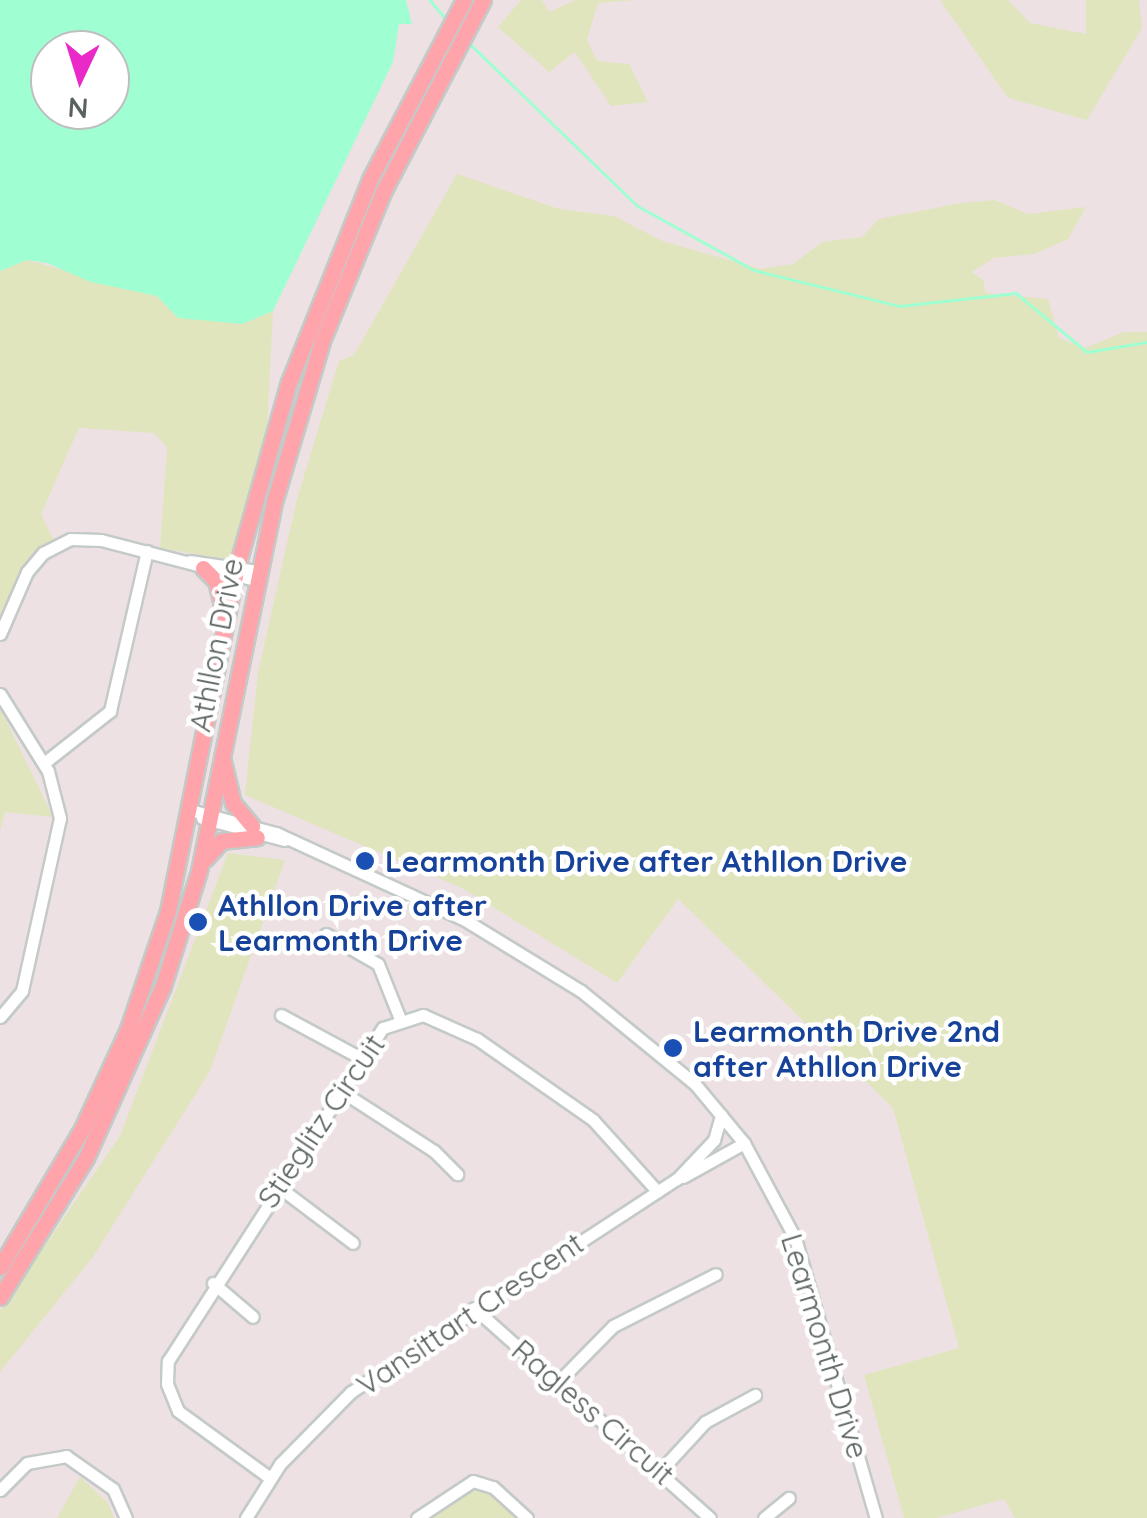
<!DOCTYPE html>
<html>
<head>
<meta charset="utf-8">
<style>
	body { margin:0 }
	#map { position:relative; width:1147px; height:1518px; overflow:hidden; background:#ede1e3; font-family:Quicksand,sans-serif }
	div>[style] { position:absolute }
	.green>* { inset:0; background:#e1e5bd }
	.water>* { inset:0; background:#9fffd2 }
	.stream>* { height:2.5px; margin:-1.25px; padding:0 1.25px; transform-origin:1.25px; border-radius:1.25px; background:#9fffd2 }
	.roads { filter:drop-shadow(2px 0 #c3cac8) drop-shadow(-2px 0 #c3cac8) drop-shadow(0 2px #c3cac8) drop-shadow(0 -2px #c3cac8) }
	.minor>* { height:11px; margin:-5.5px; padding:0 5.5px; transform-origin:5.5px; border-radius:5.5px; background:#fff }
	.major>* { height:15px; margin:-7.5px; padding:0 7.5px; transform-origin:7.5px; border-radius:7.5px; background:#ffa4aa }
	.dots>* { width:28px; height:28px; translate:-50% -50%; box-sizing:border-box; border:5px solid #fff; border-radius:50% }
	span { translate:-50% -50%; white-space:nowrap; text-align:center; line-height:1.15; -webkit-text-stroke:9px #fff; paint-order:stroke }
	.street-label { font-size:30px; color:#5a625f }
	.transit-label { font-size:30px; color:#164399; font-weight:700 }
	.left { translate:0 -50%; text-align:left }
	.north { position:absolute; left:30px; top:30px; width:100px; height:100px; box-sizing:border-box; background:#fff; border:2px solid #bdc0bf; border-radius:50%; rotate:184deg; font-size:28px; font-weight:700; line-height:40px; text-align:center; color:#5a625f }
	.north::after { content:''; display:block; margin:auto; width:35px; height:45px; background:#ea2ac8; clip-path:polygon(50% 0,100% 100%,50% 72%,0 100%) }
</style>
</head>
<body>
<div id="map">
	<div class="green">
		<i style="clip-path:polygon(521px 0,542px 0,549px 12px,575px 0,636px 0,598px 3px,587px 40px,597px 61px,629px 64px,648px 102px,611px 106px,575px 52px,549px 72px,498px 27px)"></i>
		<i style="clip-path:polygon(940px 0,1008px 0,1030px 23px,1086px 34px,1086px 0,1139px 0,1142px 28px,1087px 120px,1008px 98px)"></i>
		<i style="clip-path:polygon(457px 174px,559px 209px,614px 216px,662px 241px,761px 269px,793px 264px,822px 242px,862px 237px,879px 219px,960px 203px,995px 200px,1028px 214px,1086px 207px,1068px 239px,1034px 254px,994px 258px,972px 272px,984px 281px,985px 293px,1048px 299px,1059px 338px,1085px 348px,1124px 332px,1147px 332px,1147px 1518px,1015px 1518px,1004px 1499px,937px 1518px,904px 1518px,864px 1375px,959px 1348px,893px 1108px,678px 899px,617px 983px,462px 888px,245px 795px,258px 672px,297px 499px,339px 361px,354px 355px)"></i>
		<i style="clip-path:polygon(27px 260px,157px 296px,219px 321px,242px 324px,273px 311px,267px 428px,232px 560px,160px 548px,167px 447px,154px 433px,79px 428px,41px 514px,54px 541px,31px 555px,0 623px,0 271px)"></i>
		<i style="clip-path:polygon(0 708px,53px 817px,5px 812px,0 832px)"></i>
		<i style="clip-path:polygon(228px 853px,285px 860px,210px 1071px,93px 1257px,0 1372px,0 1311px,120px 1136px)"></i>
		<i style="clip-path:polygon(80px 1477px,108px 1503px,114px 1518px,57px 1518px)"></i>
		<i style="clip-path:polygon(469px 1486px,482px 1488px,519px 1518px,426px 1518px)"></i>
	</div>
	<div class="water">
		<i style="clip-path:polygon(evenodd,0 0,406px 0,412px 24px,399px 24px,393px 62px,273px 311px,242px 324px,178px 318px,157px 296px,91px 282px,47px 263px,27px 260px,0 271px,0 0,50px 50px,110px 50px,110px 110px,50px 110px,50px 50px)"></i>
	</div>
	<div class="stream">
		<i style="left:430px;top:0;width:23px;rotate:50deg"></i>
		<i style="left:468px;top:42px;width:236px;rotate:44deg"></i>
		<i style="left:638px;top:206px;width:132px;rotate:28.9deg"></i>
		<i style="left:754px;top:270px;width:149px;rotate:13.9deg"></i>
		<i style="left:899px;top:306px;width:118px;rotate:-6.3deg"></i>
		<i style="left:1016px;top:293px;width:92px;rotate:39.7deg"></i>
		<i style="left:1087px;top:352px;width:61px;rotate:-9.5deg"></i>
	</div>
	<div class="roads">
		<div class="minor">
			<i style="left:190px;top:561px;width:69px;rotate:8.4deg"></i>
			<i style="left:0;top:634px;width:68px;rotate:-66.5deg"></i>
			<i style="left:27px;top:572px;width:25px;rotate:-50deg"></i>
			<i style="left:43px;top:553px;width:31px;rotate:-27deg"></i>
			<i style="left:71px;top:539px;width:30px;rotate:2deg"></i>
			<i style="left:101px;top:540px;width:160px;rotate:14.5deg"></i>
			<i style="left:0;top:694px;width:91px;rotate:58.1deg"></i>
			<i style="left:48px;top:771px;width:49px;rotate:75.7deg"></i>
			<i style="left:60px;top:818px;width:177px;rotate:102.4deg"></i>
			<i style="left:22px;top:991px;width:34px;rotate:130deg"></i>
			<i style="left:44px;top:763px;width:84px;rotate:-38.2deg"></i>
			<i style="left:110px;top:711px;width:164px;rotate:-77deg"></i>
			<i style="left:190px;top:810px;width:89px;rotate:15deg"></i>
			<i style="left:276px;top:833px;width:208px;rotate:24.7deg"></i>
			<i style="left:465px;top:920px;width:136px;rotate:31.5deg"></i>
			<i style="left:581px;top:991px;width:147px;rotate:39.2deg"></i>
			<i style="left:695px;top:1084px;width:77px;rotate:50.3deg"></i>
			<i style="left:744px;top:1143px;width:108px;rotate:61.8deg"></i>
			<i style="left:795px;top:1238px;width:291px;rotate:73.9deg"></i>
			<i style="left:202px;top:818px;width:85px;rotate:15deg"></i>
			<i style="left:326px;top:934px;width:60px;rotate:30deg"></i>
			<i style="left:378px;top:964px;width:59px;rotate:68.2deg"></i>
			<i style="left:281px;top:1015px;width:89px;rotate:28.3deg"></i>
			<i style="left:338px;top:1089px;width:114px;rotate:32.9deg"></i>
			<i style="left:434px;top:1151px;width:33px;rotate:45deg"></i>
			<i style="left:683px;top:1177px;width:70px;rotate:-29.1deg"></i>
			<i style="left:276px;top:1185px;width:96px;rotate:37deg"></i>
			<i style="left:213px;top:1283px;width:52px;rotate:40.4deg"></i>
			<i style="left:474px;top:1308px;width:316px;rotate:41.7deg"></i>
			<i style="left:558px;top:1382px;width:78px;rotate:-45.5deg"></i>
			<i style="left:613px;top:1326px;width:115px;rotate:-26.8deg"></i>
			<i style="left:660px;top:1471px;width:67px;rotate:-47.4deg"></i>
			<i style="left:705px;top:1422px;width:57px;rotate:-28.4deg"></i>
			<i style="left:270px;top:1478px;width:114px;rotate:-143.9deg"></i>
			<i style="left:178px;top:1411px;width:29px;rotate:-112deg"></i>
			<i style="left:167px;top:1384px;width:23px;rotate:-88deg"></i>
			<i style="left:168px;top:1361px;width:396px;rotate:-57.2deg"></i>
			<i style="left:383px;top:1028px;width:42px;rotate:-18deg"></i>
			<i style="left:423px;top:1015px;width:59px;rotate:24deg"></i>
			<i style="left:477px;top:1039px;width:141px;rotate:34.9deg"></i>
			<i style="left:593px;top:1120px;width:96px;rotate:48deg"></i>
			<i style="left:0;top:1490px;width:38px;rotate:-45deg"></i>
			<i style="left:27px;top:1463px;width:40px;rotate:-10deg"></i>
			<i style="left:66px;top:1456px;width:57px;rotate:35.1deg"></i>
			<i style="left:113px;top:1489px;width:32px;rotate:66deg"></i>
			<i style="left:246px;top:1518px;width:64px;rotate:-57.8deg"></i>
			<i style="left:280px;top:1464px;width:101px;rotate:-45.4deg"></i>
			<i style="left:351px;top:1392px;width:389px;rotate:-33.2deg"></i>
			<i style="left:677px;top:1179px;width:54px;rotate:-46.5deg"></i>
			<i style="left:714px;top:1140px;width:26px;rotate:-74deg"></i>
			<i style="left:417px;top:1518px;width:67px;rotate:-33.5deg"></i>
			<i style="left:473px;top:1481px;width:21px;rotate:17deg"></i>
			<i style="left:493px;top:1487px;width:46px;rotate:42.4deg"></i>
			<i style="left:764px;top:1518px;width:32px;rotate:-39deg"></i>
		</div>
		<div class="major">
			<i style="left:203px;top:568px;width:18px;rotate:45deg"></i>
			<i style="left:216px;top:581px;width:34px;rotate:76deg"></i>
			<i style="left:222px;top:757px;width:47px;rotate:76.6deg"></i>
			<i style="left:233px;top:803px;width:30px;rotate:50deg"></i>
			<i style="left:205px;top:859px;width:24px;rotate:-48deg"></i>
			<i style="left:221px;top:841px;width:36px;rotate:-6deg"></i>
			<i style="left:0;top:1267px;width:161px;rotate:-59.3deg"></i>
			<i style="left:82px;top:1129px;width:110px;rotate:-65.3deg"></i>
			<i style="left:128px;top:1029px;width:125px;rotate:-71.3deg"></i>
			<i style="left:168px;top:911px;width:348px;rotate:-78.7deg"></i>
			<i style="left:236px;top:570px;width:195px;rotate:-74.3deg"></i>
			<i style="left:289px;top:382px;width:219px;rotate:-68.2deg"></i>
			<i style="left:370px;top:179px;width:202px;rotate:-62.3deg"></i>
			<i style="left:0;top:1297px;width:163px;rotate:-58.3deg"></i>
			<i style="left:86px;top:1158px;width:188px;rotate:-65.9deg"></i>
			<i style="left:163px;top:986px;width:121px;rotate:-72.6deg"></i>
			<i style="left:199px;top:871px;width:380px;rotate:-78.5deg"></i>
			<i style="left:275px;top:499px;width:165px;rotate:-73.4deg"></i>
			<i style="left:322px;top:341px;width:161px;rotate:-67.7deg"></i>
			<i style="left:383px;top:192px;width:216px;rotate:-62.5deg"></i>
		</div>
	</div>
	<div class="dots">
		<i style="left:365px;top:861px;background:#1a4fb4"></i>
		<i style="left:198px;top:922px;background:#1a4fb4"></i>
		<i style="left:673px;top:1048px;background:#1a4fb4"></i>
	</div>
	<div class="street-label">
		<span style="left:216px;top:645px;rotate:-79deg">Athllon Drive</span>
		<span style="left:321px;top:1121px;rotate:-56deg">Stieglitz Circuit</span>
		<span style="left:470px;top:1314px;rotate:-34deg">Vansittart Crescent</span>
		<span style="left:825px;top:1346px;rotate:73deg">Learmonth Drive</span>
		<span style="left:593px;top:1412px;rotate:41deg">Ragless Circuit</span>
	</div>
	<div class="transit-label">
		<span class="left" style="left:385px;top:861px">Learmonth Drive after Athllon Drive</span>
		<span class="left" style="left:218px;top:922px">Athllon Drive after<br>Learmonth Drive</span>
		<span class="left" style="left:693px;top:1048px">Learmonth Drive 2nd<br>after Athllon Drive</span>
	</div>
	<div class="north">N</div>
</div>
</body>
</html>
